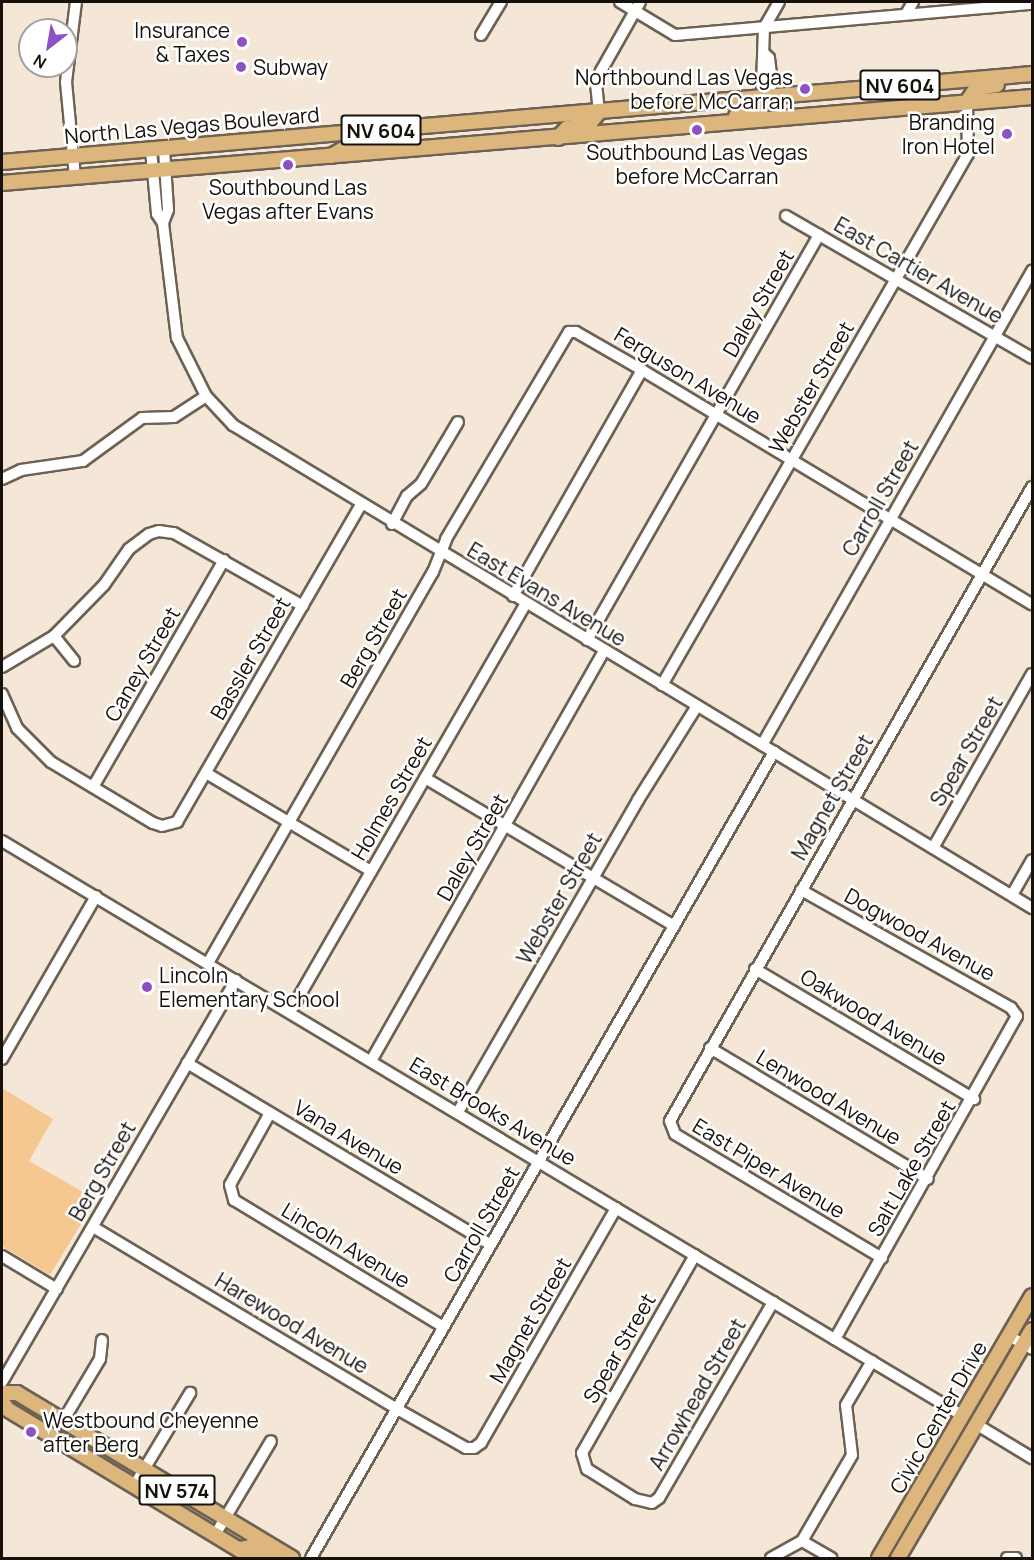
<!DOCTYPE html>
<html>
<head>
<meta charset="utf-8">
<style>
	body { margin:0 }
	#map { position:relative; width:1034px; height:1560px; overflow:hidden; background:#f5e7d7; font-family:Manrope,sans-serif }
	div>[style] { position:absolute }
	.green>* { inset:0; background:#f6c891 }
	.roads { filter:drop-shadow(2px 0 #6d6153) drop-shadow(-2px 0 #6d6153) drop-shadow(0 2px #6d6153) drop-shadow(0 -2px #6d6153) }
	.minor>* { height:10px; margin:-5px; padding:0 5px; transform-origin:5px; border-radius:5px; background:#fff }
	.major>* { height:14px; margin:-7px; padding:0 7px; transform-origin:7px; border-radius:7px; background:#ddb67d }
	.dots>* { width:16px; height:16px; translate:-50% -50%; box-sizing:border-box; border:3px solid #fff; border-radius:50% }
	span { translate:-50% -50%; white-space:nowrap; text-align:center; line-height:1.15; -webkit-text-stroke:5px #fff; paint-order:stroke }
	.shield-label span { padding:2px 4px; background:#fff; border:2px solid; border-radius:4px; -webkit-text-stroke-width:0 }
	.shield-label { font-size:20px; color:#16110b; font-weight:700 }
	.poi-label { font-size:21px; color:#16110b }
	.right { translate:-100% -50%; text-align:right }
	.left { translate:0 -50%; text-align:left }
	.street-label { font-size:21px; color:#16110b }
	.frame { position:absolute; inset:0; border:3px solid #16110b; pointer-events:none }
	.north { position:absolute; left:18px; top:18px; width:60px; height:60px; box-sizing:border-box; background:#fff; border:2px solid #a2a09d; border-radius:50%; rotate:211deg; font-size:16px; font-weight:700; line-height:24px; text-align:center; color:#16110b }
	.north::after { content:''; display:block; margin:auto; width:21px; height:27px; background:#8e50c5; clip-path:polygon(50% 0,100% 100%,50% 72%,0 100%) }
</style>
</head>
<body>
<div id="map">
	<div class="green">
		<i style="clip-path:polygon(2px 1088px,53px 1119px,29px 1161px,85px 1193px,77px 1207px,87px 1214px,50px 1275px,2px 1246px)"></i>
	</div>
	<div class="roads">
		<div class="minor">
			<i style="left:620px;top:2px;width:64px;rotate:31deg"></i>
			<i style="left:675px;top:35px;width:358px;rotate:-5deg"></i>
			<i style="left:906px;top:14px;width:14px;rotate:-60deg"></i>
			<i style="left:481px;top:35px;width:39px;rotate:-59deg"></i>
			<i style="left:764px;top:53px;width:7px;rotate:45deg"></i>
			<i style="left:769px;top:58px;width:26px;rotate:83deg"></i>
			<i style="left:772px;top:84px;width:11px;rotate:117deg"></i>
			<i style="left:767px;top:88px;width:6px;rotate:-149deg"></i>
			<i style="left:762px;top:85px;width:57px;rotate:-88deg"></i>
			<i style="left:764px;top:28px;width:30px;rotate:-60deg"></i>
			<i style="left:599px;top:112px;width:27px;rotate:-96deg"></i>
			<i style="left:596px;top:85px;width:15px;rotate:-70deg"></i>
			<i style="left:601px;top:71px;width:79px;rotate:-60.5deg"></i>
			<i style="left:164px;top:149px;width:61px;rotate:86.2deg"></i>
			<i style="left:168px;top:210px;width:14px;rotate:111deg"></i>
			<i style="left:163px;top:223px;width:116px;rotate:83.1deg"></i>
			<i style="left:177px;top:338px;width:65px;rotate:63.4deg"></i>
			<i style="left:206px;top:396px;width:40px;rotate:47deg"></i>
			<i style="left:233px;top:425px;width:934px;rotate:31.15deg"></i>
			<i style="left:151px;top:150px;width:64px;rotate:84.6deg"></i>
			<i style="left:157px;top:214px;width:11px;rotate:56deg"></i>
			<i style="left:75px;top:177px;width:95px;rotate:-95.4deg"></i>
			<i style="left:66px;top:82px;width:81px;rotate:-82.9deg"></i>
			<i style="left:786px;top:216px;width:284px;rotate:30deg"></i>
			<i style="left:2px;top:479px;width:21px;rotate:-25deg"></i>
			<i style="left:21px;top:470px;width:63px;rotate:-8.3deg"></i>
			<i style="left:83px;top:461px;width:73px;rotate:-36.1deg"></i>
			<i style="left:142px;top:418px;width:32px;rotate:-2deg"></i>
			<i style="left:174px;top:417px;width:38px;rotate:-33deg"></i>
			<i style="left:392px;top:524px;width:32px;rotate:-62deg"></i>
			<i style="left:407px;top:496px;width:18px;rotate:-41deg"></i>
			<i style="left:421px;top:484px;width:72px;rotate:-59.2deg"></i>
			<i style="left:513px;top:596px;width:260px;rotate:-60.3deg"></i>
			<i style="left:54px;top:636px;width:32px;rotate:51deg"></i>
			<i style="left:587px;top:640px;width:467px;rotate:-60.2deg"></i>
			<i style="left:2px;top:667px;width:61px;rotate:-30.8deg"></i>
			<i style="left:54px;top:636px;width:71px;rotate:-45.6deg"></i>
			<i style="left:104px;top:585px;width:44px;rotate:-55.2deg"></i>
			<i style="left:129px;top:549px;width:25px;rotate:-37deg"></i>
			<i style="left:149px;top:534px;width:10px;rotate:-17deg"></i>
			<i style="left:159px;top:531px;width:15px;rotate:8deg"></i>
			<i style="left:174px;top:533px;width:148px;rotate:29.5deg"></i>
			<i style="left:662px;top:685px;width:613px;rotate:-60.05deg"></i>
			<i style="left:968px;top:154px;width:52px;rotate:-91.1deg"></i>
			<i style="left:2px;top:694px;width:37px;rotate:66deg"></i>
			<i style="left:17px;top:728px;width:48px;rotate:45deg"></i>
			<i style="left:51px;top:762px;width:119px;rotate:30.9deg"></i>
			<i style="left:153px;top:823px;width:9px;rotate:18deg"></i>
			<i style="left:162px;top:826px;width:16px;rotate:-15deg"></i>
			<i style="left:177px;top:822px;width:367px;rotate:-59.9deg"></i>
			<i style="left:762px;top:745px;width:546px;rotate:-60.33deg"></i>
			<i style="left:206px;top:773px;width:192px;rotate:30.7deg"></i>
			<i style="left:425px;top:778px;width:290px;rotate:30.7deg"></i>
			<i style="left:93px;top:787px;width:262px;rotate:-60deg"></i>
			<i style="left:2px;top:841px;width:1120px;rotate:30.89deg"></i>
			<i style="left:933px;top:848px;width:200px;rotate:-60.4deg"></i>
			<i style="left:801px;top:890px;width:241px;rotate:29.3deg"></i>
			<i style="left:1011px;top:1008px;width:10px;rotate:53deg"></i>
			<i style="left:1017px;top:1016px;width:371px;rotate:119.4deg"></i>
			<i style="left:1012px;top:895px;width:40px;rotate:-60.3deg"></i>
			<i style="left:208px;top:963px;width:451px;rotate:-60.1deg"></i>
			<i style="left:433px;top:572px;width:35px;rotate:-68deg"></i>
			<i style="left:446px;top:539px;width:241px;rotate:-59.3deg"></i>
			<i style="left:569px;top:332px;width:7px"></i>
			<i style="left:576px;top:332px;width:76px;rotate:29.9deg"></i>
			<i style="left:642px;top:370px;width:455px;rotate:31deg"></i>
			<i style="left:755px;top:969px;width:255px;rotate:30.7deg"></i>
			<i style="left:290px;top:1012px;width:471px;rotate:-60deg"></i>
			<i style="left:710px;top:1048px;width:254px;rotate:31deg"></i>
			<i style="left:2px;top:1059px;width:188px;rotate:-60deg"></i>
			<i style="left:371px;top:1061px;width:472px;rotate:-60.4deg"></i>
			<i style="left:187px;top:1063px;width:354px;rotate:30.9deg"></i>
			<i style="left:458px;top:1112px;width:360px;rotate:-60deg"></i>
			<i style="left:638px;top:800px;width:111px;rotate:-57.9deg"></i>
			<i style="left:270px;top:1113px;width:82px;rotate:119.1deg"></i>
			<i style="left:230px;top:1185px;width:16px;rotate:75deg"></i>
			<i style="left:234px;top:1200px;width:245px;rotate:31.2deg"></i>
			<i style="left:93px;top:1227px;width:354px;rotate:30.9deg"></i>
			<i style="left:397px;top:1409px;width:79px;rotate:29.5deg"></i>
			<i style="left:466px;top:1448px;width:8px"></i>
			<i style="left:474px;top:1448px;width:9px;rotate:-36deg"></i>
			<i style="left:481px;top:1443px;width:271px;rotate:-60.1deg"></i>
			<i style="left:695px;top:1255px;width:228px;rotate:119.7deg"></i>
			<i style="left:582px;top:1453px;width:17px;rotate:73deg"></i>
			<i style="left:587px;top:1469px;width:57px;rotate:32deg"></i>
			<i style="left:635px;top:1499px;width:17px;rotate:13deg"></i>
			<i style="left:652px;top:1503px;width:9px;rotate:-36deg"></i>
			<i style="left:659px;top:1498px;width:227px;rotate:-59.8deg"></i>
			<i style="left:2px;top:1256px;width:64px;rotate:31deg"></i>
			<i style="left:882px;top:1258px;width:241px;rotate:-149.1deg"></i>
			<i style="left:675px;top:1134px;width:14px;rotate:-111deg"></i>
			<i style="left:670px;top:1121px;width:730px;rotate:-60.27deg"></i>
			<i style="left:1009px;top:1336px;width:26px;rotate:29deg"></i>
			<i style="left:2px;top:1382px;width:465px;rotate:-59.8deg"></i>
			<i style="left:63px;top:1421px;width:72px;rotate:-59.2deg"></i>
			<i style="left:100px;top:1359px;width:19px;rotate:-84deg"></i>
			<i style="left:976px;top:1424px;width:66px;rotate:31.3deg"></i>
			<i style="left:134px;top:1486px;width:109px;rotate:-58.9deg"></i>
			<i style="left:215px;top:1535px;width:109px;rotate:-59.2deg"></i>
			<i style="left:802px;top:1541px;width:34px;rotate:30deg"></i>
			<i style="left:311px;top:1558px;width:930px;rotate:-60.13deg"></i>
			<i style="left:771px;top:1558px;width:35px;rotate:-29deg"></i>
			<i style="left:802px;top:1541px;width:99px;rotate:-59.8deg"></i>
			<i style="left:852px;top:1455px;width:50px;rotate:-96.8deg"></i>
			<i style="left:846px;top:1405px;width:51px;rotate:-59.4deg"></i>
			<i style="left:1007px;top:1558px;width:9px"></i>
		</div>
		<div class="major">
			<i style="left:967px;top:102px;width:17px;rotate:-57deg"></i>
			<i style="left:976px;top:88px;width:21px;rotate:-8deg"></i>
			<i style="left:736px;top:116px;width:26px;rotate:-18deg"></i>
			<i style="left:761px;top:108px;width:13px;rotate:-63deg"></i>
			<i style="left:558px;top:138px;width:13px;rotate:-48deg"></i>
			<i style="left:567px;top:128px;width:24px;rotate:-12deg"></i>
			<i style="left:590px;top:123px;width:14px;rotate:-51deg"></i>
			<i style="left:331px;top:156px;width:20px;rotate:-30deg"></i>
			<i style="left:348px;top:146px;width:30px;rotate:-12deg"></i>
			<i style="left:377px;top:140px;width:11px;rotate:-68deg"></i>
			<i style="left:2px;top:162px;width:1034px;rotate:-4.88deg"></i>
			<i style="left:2px;top:183px;width:1034px;rotate:-4.77deg"></i>
			<i style="left:2px;top:1393px;width:15px"></i>
			<i style="left:17px;top:1393px;width:321px;rotate:31deg"></i>
			<i style="left:2px;top:1401px;width:9px;rotate:58deg"></i>
			<i style="left:7px;top:1409px;width:288px;rotate:31.2deg"></i>
			<i style="left:240px;top:1549px;width:10px;rotate:-11deg"></i>
			<i style="left:250px;top:1547px;width:25px;rotate:27deg"></i>
			<i style="left:879px;top:1558px;width:303px;rotate:-59.7deg"></i>
			<i style="left:898px;top:1558px;width:264px;rotate:-59.6deg"></i>
		</div>
	</div>
	<div class="dots">
		<i style="left:242px;top:42px;background:#8e50c5"></i>
		<i style="left:241px;top:67px;background:#8e50c5"></i>
		<i style="left:805px;top:89px;background:#8e50c5"></i>
		<i style="left:697px;top:130px;background:#8e50c5"></i>
		<i style="left:1007px;top:134px;background:#8e50c5"></i>
		<i style="left:288px;top:165px;background:#8e50c5"></i>
		<i style="left:147px;top:987px;background:#8e50c5"></i>
		<i style="left:31px;top:1432px;background:#8e50c5"></i>
	</div>
	<div class="shield-label">
		<span style="left:900px;top:85px">NV 604</span>
		<span style="left:381px;top:130px">NV 604</span>
		<span style="left:177px;top:1490px">NV 574</span>
	</div>
	<div class="poi-label">
		<span class="right" style="left:230px;top:42px">Insurance<br>&amp; Taxes</span>
		<span class="left" style="left:253px;top:67px">Subway</span>
		<span class="right" style="left:793px;top:89px">Northbound Las Vegas<br>before McCarran</span>
		<span class="right" style="left:995px;top:134px">Branding<br>Iron Hotel</span>
		<span style="left:697px;top:164px">Southbound Las Vegas<br>before McCarran</span>
		<span style="left:288px;top:199px">Southbound Las<br>Vegas after Evans</span>
		<span class="left" style="left:159px;top:987px">Lincoln<br>Elementary School</span>
		<span class="left" style="left:43px;top:1432px">Westbound Cheyenne<br>after Berg</span>
	</div>
	<div class="street-label">
		<span style="left:192px;top:125px;rotate:-5deg">North Las Vegas Boulevard</span>
		<span style="left:919px;top:270px;rotate:30deg">East Cartier Avenue</span>
		<span style="left:758px;top:303px;rotate:-60deg">Daley Street</span>
		<span style="left:688px;top:375px;rotate:31deg">Ferguson Avenue</span>
		<span style="left:811px;top:387px;rotate:-60deg">Webster Street</span>
		<span style="left:880px;top:498px;rotate:-60deg">Carroll Street</span>
		<span style="left:547px;top:594px;rotate:31deg">East Evans Avenue</span>
		<span style="left:373px;top:638px;rotate:-60deg">Berg Street</span>
		<span style="left:250px;top:658px;rotate:-60deg">Bassler Street</span>
		<span style="left:142px;top:664px;rotate:-60deg">Caney Street</span>
		<span style="left:966px;top:751px;rotate:-60deg">Spear Street</span>
		<span style="left:832px;top:797px;rotate:-60deg">Magnet Street</span>
		<span style="left:391px;top:798px;rotate:-60deg">Holmes Street</span>
		<span style="left:472px;top:847px;rotate:-60deg">Daley Street</span>
		<span style="left:559px;top:898px;rotate:-60deg">Webster Street</span>
		<span style="left:920px;top:934px;rotate:29deg">Dogwood Avenue</span>
		<span style="left:874px;top:1017px;rotate:31deg">Oakwood Avenue</span>
		<span style="left:829px;top:1097px;rotate:31deg">Lenwood Avenue</span>
		<span style="left:493px;top:1111px;rotate:31deg">East Brooks Avenue</span>
		<span style="left:349px;top:1137px;rotate:31deg">Vana Avenue</span>
		<span style="left:769px;top:1168px;rotate:31deg">East Piper Avenue</span>
		<span style="left:911px;top:1168px;rotate:-60deg">Salt Lake Street</span>
		<span style="left:102px;top:1171px;rotate:-60deg">Berg Street</span>
		<span style="left:481px;top:1224px;rotate:-60deg">Carroll Street</span>
		<span style="left:346px;top:1245px;rotate:31deg">Lincoln Avenue</span>
		<span style="left:530px;top:1320px;rotate:-60deg">Magnet Street</span>
		<span style="left:292px;top:1323px;rotate:31deg">Harewood Avenue</span>
		<span style="left:619px;top:1348px;rotate:-60deg">Spear Street</span>
		<span style="left:697px;top:1394px;rotate:-60deg">Arrowhead Street</span>
		<span style="left:938px;top:1417px;rotate:-60deg">Civic Center Drive</span>
	</div>
	<div class="frame"></div>
	<div class="north">N</div>
</div>
</body>
</html>
